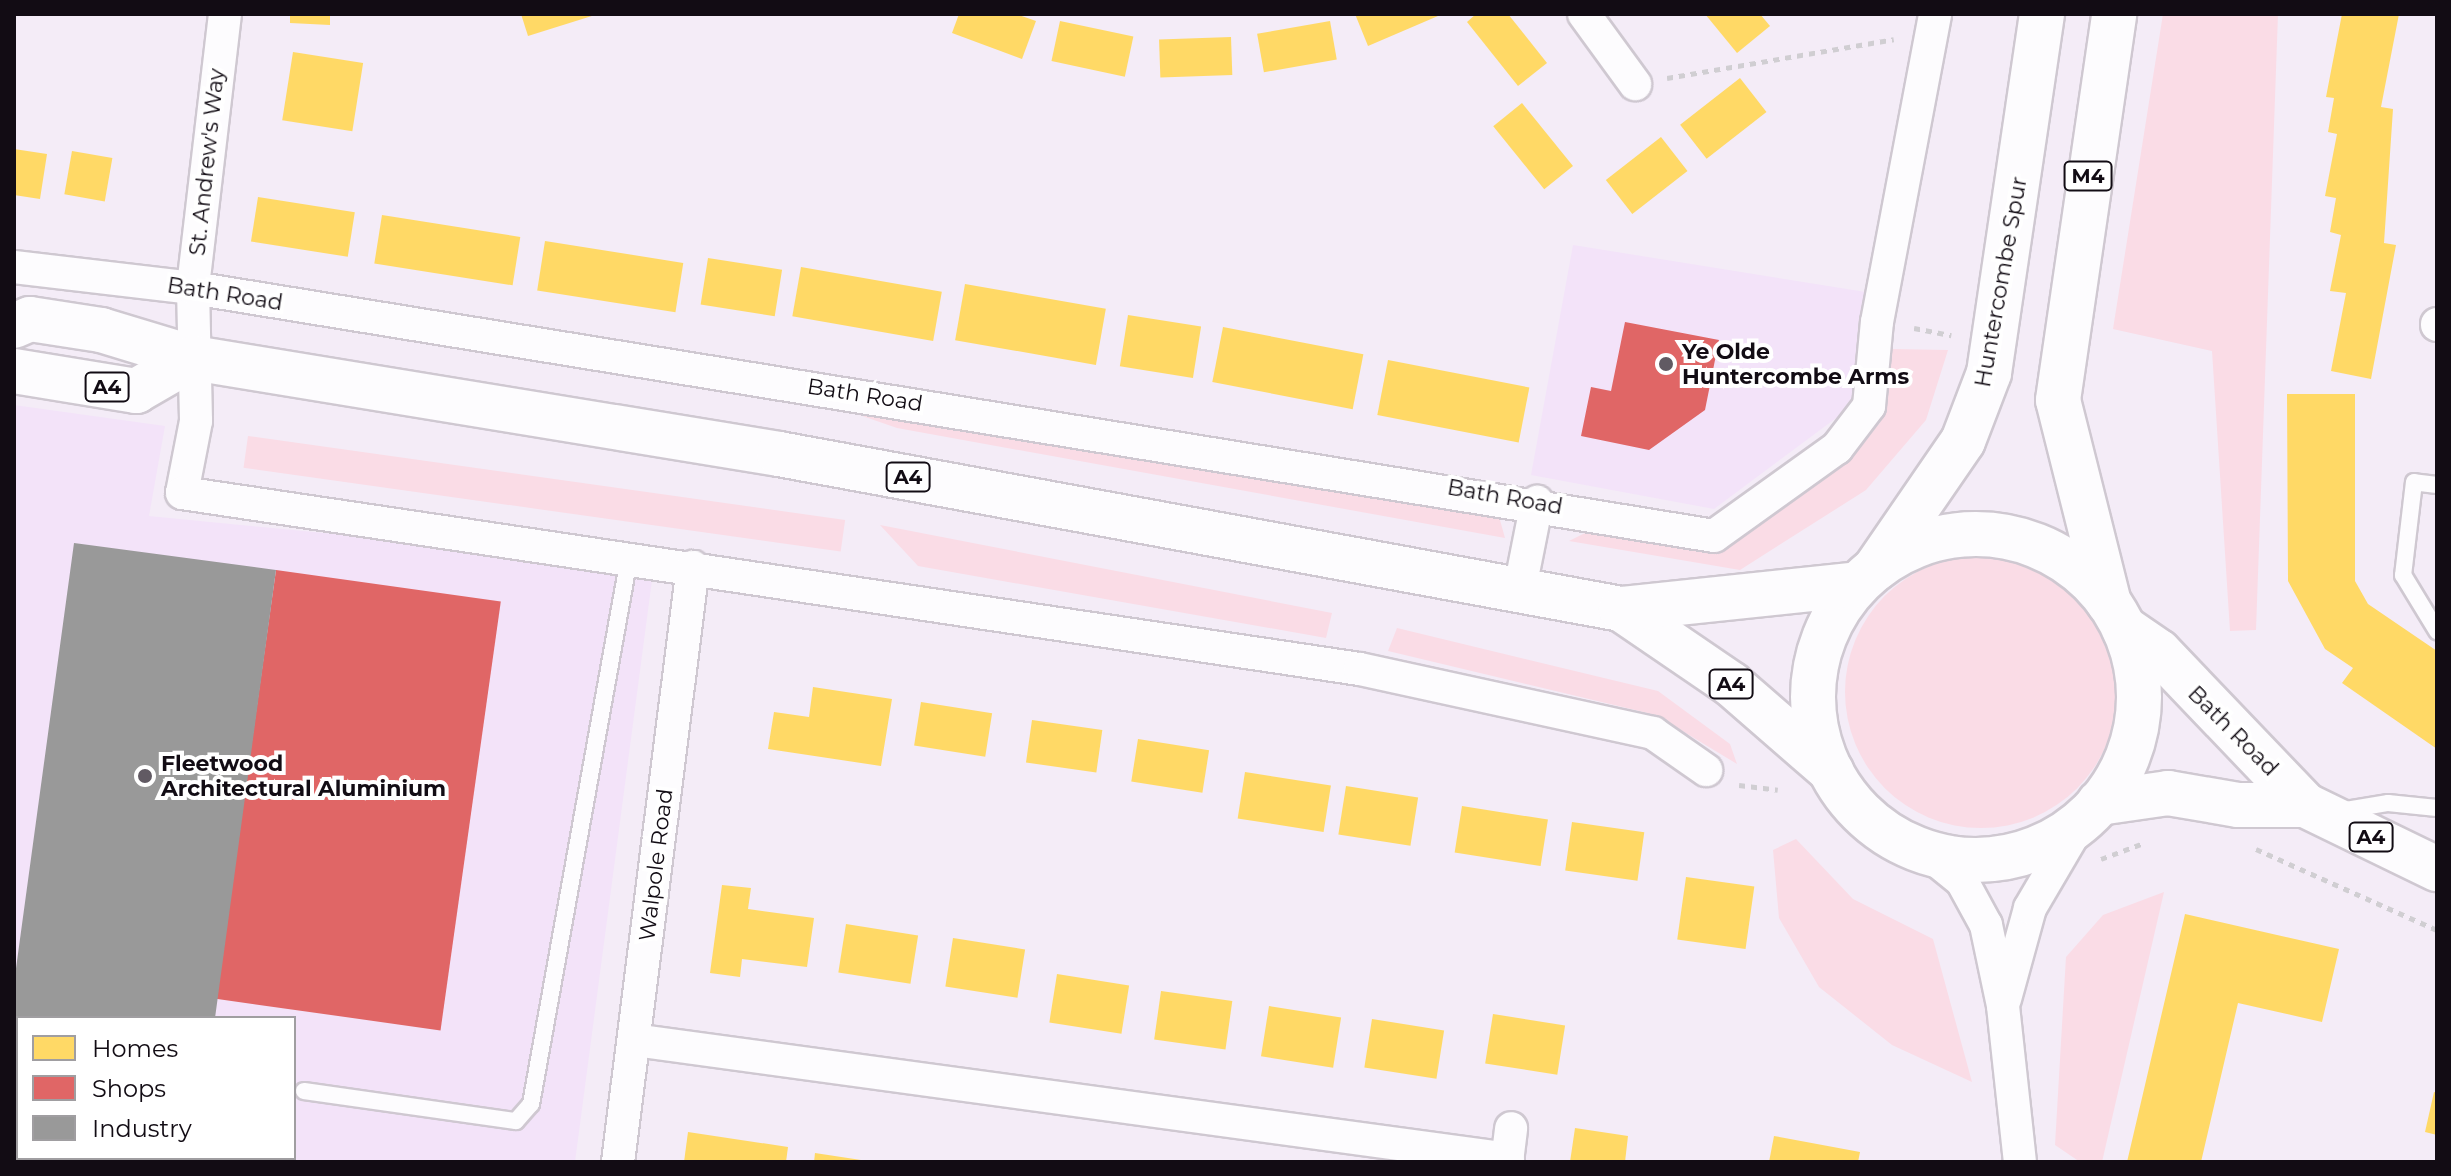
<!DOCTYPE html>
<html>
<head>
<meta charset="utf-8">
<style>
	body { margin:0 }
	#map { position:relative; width:2451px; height:1176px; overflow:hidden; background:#f4ecf7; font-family:Montserrat,sans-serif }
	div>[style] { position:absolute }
	.built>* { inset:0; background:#f3e3f9 }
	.green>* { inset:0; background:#fadce6; transform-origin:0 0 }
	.round { border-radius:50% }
	.homes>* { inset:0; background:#ffd966; transform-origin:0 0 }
	.shops>* { inset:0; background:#e06666; transform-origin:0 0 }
	.industry>* { inset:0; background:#999 }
	.path>* { height:5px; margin-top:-2.5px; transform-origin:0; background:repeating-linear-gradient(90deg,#d0ced2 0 6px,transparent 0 12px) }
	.roads { filter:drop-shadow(2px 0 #cfc8d1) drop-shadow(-2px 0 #cfc8d1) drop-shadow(0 2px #cfc8d1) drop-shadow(0 -2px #cfc8d1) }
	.service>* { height:16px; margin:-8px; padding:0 8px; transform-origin:8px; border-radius:8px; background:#fdfcfe }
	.minor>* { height:32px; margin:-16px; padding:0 16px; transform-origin:16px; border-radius:16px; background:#fdfcfe }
	.primary>* { height:44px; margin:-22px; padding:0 22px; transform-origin:22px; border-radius:22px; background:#fdfcfe }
	.primary>.ring { margin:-22px; padding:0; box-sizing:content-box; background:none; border:44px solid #fdfcfe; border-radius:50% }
	.motorway>* { height:44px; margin:-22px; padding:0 22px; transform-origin:22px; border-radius:22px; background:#fdfcfe }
	.dots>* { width:22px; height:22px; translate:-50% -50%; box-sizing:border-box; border:4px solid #fff; border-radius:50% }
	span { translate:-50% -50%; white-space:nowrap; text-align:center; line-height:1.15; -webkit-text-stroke:8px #fff; paint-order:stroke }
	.shield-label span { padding:2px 6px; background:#fff; border:2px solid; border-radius:6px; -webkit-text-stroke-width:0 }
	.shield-label { font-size:20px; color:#120c14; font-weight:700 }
	.street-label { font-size:22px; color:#120c14 }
	.poi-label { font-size:22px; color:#120c14; font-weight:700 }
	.left { translate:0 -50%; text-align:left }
	.frame { position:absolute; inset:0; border:16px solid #120c14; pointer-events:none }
	.legend { position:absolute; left:16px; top:1016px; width:280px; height:144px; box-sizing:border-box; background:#fff; border:2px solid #a09ea1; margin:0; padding:10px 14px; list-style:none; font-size:24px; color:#120c14 }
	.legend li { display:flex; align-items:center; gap:16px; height:40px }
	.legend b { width:40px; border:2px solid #a09ea1 }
</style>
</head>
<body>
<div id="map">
	<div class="built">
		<i style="clip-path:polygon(1573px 245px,1872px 293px,1851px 407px,1714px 509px,1531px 475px)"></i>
		<i style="clip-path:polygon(evenodd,14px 405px,165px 426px,149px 516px,654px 565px,575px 1162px,14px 1162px,14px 405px,18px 1018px,294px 1018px,294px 1158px,18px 1158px,18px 1018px)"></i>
	</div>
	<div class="green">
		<i style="clip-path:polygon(2163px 14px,2278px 14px,2256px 630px,2230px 631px,2212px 351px,2113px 329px)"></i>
		<i style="clip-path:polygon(1892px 349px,1948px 350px,1926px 420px,1866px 490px,1740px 570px,1569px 541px,1589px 531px,1715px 553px,1830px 473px,1880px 423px)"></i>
		<i style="clip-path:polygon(822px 402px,1498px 513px,1505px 538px,897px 428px)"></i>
		<i style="left:248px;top:436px;width:603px;height:32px;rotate:8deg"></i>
		<i style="clip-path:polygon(880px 525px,1332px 613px,1326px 638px,918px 566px)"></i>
		<i class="round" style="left:1845px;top:556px;width:272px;height:272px"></i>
		<i style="clip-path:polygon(1397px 628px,1658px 691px,1730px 744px,1737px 764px,1656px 715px,1388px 651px)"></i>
		<i style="clip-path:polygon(1796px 839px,1853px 899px,1933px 939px,1972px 1082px,1892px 1045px,1819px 987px,1779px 918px,1773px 850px)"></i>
		<i style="clip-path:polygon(2164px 892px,2102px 1162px,2080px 1162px,2055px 1145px,2066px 957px,2103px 915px)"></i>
	</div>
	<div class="homes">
		<i style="clip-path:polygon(290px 14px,330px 14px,330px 25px,290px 23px)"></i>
		<i style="clip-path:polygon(521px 14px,595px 14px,595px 15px,528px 36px)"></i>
		<i style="clip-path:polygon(959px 14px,1016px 14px,1036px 21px,1022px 59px,952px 33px)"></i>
		<i style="clip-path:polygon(1355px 14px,1437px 14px,1438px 16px,1368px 46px)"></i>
		<i style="clip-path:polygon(1476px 14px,1508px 14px,1547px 63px,1518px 86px,1467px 22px)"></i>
		<i style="clip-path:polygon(1705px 14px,1760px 14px,1770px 26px,1737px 53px)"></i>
		<i style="clip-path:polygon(2342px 14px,2399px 14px,2381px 107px,2393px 109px,2384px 243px,2396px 245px,2371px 379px,2331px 371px,2346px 293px,2330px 291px,2341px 235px,2330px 232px,2336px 198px,2325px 196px,2337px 134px,2328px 132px,2334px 98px,2326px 97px)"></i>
		<i style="left:1060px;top:21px;width:75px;height:41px;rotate:12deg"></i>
		<i style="left:1330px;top:21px;width:39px;height:74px;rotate:80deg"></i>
		<i style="left:1231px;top:37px;width:38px;height:72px;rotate:88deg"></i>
		<i style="left:293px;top:52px;width:71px;height:69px;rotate:9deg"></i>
		<i style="left:1740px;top:78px;width:43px;height:76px;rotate:52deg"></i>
		<i style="left:1522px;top:103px;width:81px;height:37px;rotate:51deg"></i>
		<i style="left:1661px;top:137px;width:43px;height:70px;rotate:52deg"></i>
		<i style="clip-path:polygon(14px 149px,47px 154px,40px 199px,14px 195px)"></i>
		<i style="left:72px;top:151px;width:41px;height:44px;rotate:10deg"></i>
		<i style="left:258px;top:197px;width:98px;height:45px;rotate:9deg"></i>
		<i style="left:382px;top:215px;width:140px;height:49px;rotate:9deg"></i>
		<i style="left:545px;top:241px;width:140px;height:50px;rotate:9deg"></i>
		<i style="left:708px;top:258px;width:75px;height:47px;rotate:9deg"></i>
		<i style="left:801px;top:267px;width:143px;height:50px;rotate:10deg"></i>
		<i style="left:965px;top:284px;width:143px;height:57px;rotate:10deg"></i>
		<i style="left:1128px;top:315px;width:74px;height:52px;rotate:9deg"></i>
		<i style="left:1223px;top:327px;width:143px;height:56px;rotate:11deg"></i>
		<i style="left:1388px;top:360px;width:144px;height:56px;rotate:11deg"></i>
		<i style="clip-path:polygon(2287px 394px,2355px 394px,2355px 581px,2368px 604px,2437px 651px,2437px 749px,2342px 683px,2353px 668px,2325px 649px,2288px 581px)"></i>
		<i style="clip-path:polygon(813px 687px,892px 699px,881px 766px,768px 749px,774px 712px,809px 717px)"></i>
		<i style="left:921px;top:702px;width:72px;height:44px;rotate:9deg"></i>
		<i style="left:1032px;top:720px;width:71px;height:43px;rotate:8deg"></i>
		<i style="left:1138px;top:739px;width:72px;height:43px;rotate:9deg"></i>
		<i style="left:1245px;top:772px;width:87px;height:47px;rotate:9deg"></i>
		<i style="left:1346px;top:786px;width:73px;height:49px;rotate:9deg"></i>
		<i style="left:1462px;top:806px;width:87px;height:47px;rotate:9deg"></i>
		<i style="left:1572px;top:822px;width:73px;height:49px;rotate:8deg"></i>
		<i style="left:1686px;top:877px;width:69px;height:63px;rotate:8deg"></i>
		<i style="clip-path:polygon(722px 885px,751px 888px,748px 909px,814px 918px,807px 967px,742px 959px,740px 977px,710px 973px)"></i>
		<i style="clip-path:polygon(2185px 914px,2339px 949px,2322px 1022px,2238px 1003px,2201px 1162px,2127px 1162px)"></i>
		<i style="left:846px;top:924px;width:73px;height:49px;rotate:9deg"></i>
		<i style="left:953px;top:938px;width:73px;height:49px;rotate:9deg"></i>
		<i style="left:1057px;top:974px;width:73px;height:49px;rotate:9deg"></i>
		<i style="left:1161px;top:991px;width:72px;height:49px;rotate:8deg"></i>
		<i style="left:1269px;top:1006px;width:73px;height:51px;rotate:9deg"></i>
		<i style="left:1493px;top:1014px;width:73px;height:50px;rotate:9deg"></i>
		<i style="left:1372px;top:1019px;width:73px;height:49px;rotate:9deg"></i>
		<i style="clip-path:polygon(2434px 1092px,2437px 1093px,2437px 1135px,2425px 1132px)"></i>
		<i style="clip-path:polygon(1575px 1128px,1628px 1136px,1625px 1162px,1570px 1162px)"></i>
		<i style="clip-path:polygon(688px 1132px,788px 1147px,786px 1162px,684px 1162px)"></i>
		<i style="clip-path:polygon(1774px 1136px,1860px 1152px,1858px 1162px,1769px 1162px)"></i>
		<i style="clip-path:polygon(815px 1153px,861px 1160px,861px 1162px,814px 1162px)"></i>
	</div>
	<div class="shops">
		<i style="clip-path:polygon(1625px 322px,1719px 340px,1705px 410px,1649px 450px,1581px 436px,1591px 387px,1611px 391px)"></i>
		<i style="left:276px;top:570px;width:227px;height:433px;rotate:8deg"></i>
	</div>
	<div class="industry">
		<i style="clip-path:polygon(74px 543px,276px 570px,215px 1018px,18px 1018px,18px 1119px,14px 983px)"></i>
	</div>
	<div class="path">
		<i style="left:1667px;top:78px;width:230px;rotate:-9.7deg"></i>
		<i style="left:1914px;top:328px;width:38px;rotate:11deg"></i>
		<i style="left:1739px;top:785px;width:39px;rotate:7deg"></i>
		<i style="left:2256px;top:849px;width:198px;rotate:24.1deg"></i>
		<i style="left:2101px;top:859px;width:46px;rotate:-20.4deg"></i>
	</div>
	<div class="roads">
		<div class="service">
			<i style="left:2437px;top:485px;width:23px;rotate:-173deg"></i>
			<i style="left:2414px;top:482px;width:94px;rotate:96.7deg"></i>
			<i style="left:2403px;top:575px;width:66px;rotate:58.7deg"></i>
			<i style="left:2340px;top:811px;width:49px;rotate:-9.5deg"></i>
			<i style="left:2388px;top:803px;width:49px;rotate:5.8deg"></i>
			<i style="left:304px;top:1091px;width:214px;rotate:8.1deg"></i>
			<i style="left:516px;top:1121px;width:23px;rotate:-49deg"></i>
			<i style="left:531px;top:1104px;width:555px;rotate:-79.82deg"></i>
		</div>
		<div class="minor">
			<i style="left:225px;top:14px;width:276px;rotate:96.7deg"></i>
			<i style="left:193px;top:288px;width:133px;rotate:88.7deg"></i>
			<i style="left:196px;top:421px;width:73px;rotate:101deg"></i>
			<i style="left:182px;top:493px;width:1191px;rotate:8.5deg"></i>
			<i style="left:1360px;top:669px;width:300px;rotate:12.3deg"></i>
			<i style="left:1653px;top:733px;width:65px;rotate:34.9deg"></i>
			<i style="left:1584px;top:14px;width:87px;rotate:53.9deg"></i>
			<i style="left:14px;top:267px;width:180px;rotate:6.7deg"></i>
			<i style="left:193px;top:288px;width:1541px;rotate:9.26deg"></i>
			<i style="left:1714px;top:536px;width:151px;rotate:-35.6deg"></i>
			<i style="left:1837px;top:448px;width:53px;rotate:-52.7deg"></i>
			<i style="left:1869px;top:406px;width:84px;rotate:-84.6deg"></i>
			<i style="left:1877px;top:322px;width:313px;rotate:-79.3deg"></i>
			<i style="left:2437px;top:325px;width:1px;rotate:-90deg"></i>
			<i style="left:1520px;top:588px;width:88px;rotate:-78.8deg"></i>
			<i style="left:1925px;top:851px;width:48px;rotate:39deg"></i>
			<i style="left:1962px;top:881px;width:50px;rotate:61.4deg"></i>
			<i style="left:1986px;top:925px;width:83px;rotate:78.1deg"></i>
			<i style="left:2003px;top:1006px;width:157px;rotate:83.8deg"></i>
			<i style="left:2005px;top:999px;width:94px;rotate:-74.6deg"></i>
			<i style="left:2030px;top:908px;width:101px;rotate:-59.6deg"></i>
			<i style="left:634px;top:1040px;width:882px;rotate:7.75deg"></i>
			<i style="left:618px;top:1162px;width:600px;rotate:-82.82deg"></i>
			<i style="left:1507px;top:1162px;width:34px;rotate:-83deg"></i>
		</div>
		<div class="primary">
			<i style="left:14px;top:326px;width:17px;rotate:-24deg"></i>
			<i style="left:30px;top:319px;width:72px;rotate:8.8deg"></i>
			<i style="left:101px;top:330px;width:96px;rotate:16.9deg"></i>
			<i style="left:193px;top:358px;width:594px;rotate:9.3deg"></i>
			<i style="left:779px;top:454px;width:856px;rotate:10.43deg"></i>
			<i style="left:1621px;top:609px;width:133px;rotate:34.3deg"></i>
			<i style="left:1731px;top:684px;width:133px;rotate:41deg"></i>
			<i style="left:14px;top:371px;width:124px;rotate:9.3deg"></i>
			<i style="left:136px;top:391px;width:66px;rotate:-30.1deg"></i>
			<i class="ring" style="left:1813px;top:534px;width:282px;height:282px"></i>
			<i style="left:1621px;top:609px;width:238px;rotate:-6deg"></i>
			<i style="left:2124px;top:628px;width:42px;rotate:34.4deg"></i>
			<i style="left:2159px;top:652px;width:211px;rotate:46.3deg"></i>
			<i style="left:2305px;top:805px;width:147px;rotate:25.9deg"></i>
			<i style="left:2099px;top:803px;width:70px;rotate:-8.2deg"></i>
			<i style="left:2168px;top:793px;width:71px;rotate:9.7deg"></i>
			<i style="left:2238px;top:805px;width:67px"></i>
		</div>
		<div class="motorway">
			<i style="left:1875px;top:569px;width:155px;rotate:-55.5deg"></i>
			<i style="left:1963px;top:441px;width:73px;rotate:-69.1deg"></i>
			<i style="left:1989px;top:373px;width:363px;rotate:-81.6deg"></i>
			<i style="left:2109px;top:603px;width:209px;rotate:-104.1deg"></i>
			<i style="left:2058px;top:400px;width:390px;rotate:-81.7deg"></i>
		</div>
	</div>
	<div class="dots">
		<i style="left:1666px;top:364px;background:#615a63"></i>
		<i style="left:145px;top:776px;background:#615a63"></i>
	</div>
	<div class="shield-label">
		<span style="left:2088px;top:176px">M4</span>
		<span style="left:107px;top:387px">A4</span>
		<span style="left:908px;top:477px">A4</span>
		<span style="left:1731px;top:684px">A4</span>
		<span style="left:2371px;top:837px">A4</span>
	</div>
	<div class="street-label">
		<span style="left:207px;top:162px;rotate:-84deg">St. Andrew's Way</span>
		<span style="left:2001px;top:282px;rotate:-80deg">Huntercombe Spur</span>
		<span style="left:225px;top:294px;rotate:9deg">Bath Road</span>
		<span style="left:865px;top:395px;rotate:9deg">Bath Road</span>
		<span style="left:1505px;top:497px;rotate:10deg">Bath Road</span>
		<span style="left:2233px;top:731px;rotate:45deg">Bath Road</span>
		<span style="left:656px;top:865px;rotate:-83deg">Walpole Road</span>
	</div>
	<div class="poi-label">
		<span class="left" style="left:1682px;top:364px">Ye Olde<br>Huntercombe Arms</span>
		<span class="left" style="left:161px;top:776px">Fleetwood<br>Architectural Aluminium</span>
	</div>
	<div class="frame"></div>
	<ul class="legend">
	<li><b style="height:22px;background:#ffd966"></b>Homes</li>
	<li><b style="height:22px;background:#e06666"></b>Shops</li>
	<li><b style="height:22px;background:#999"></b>Industry</li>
	</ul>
</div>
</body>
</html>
